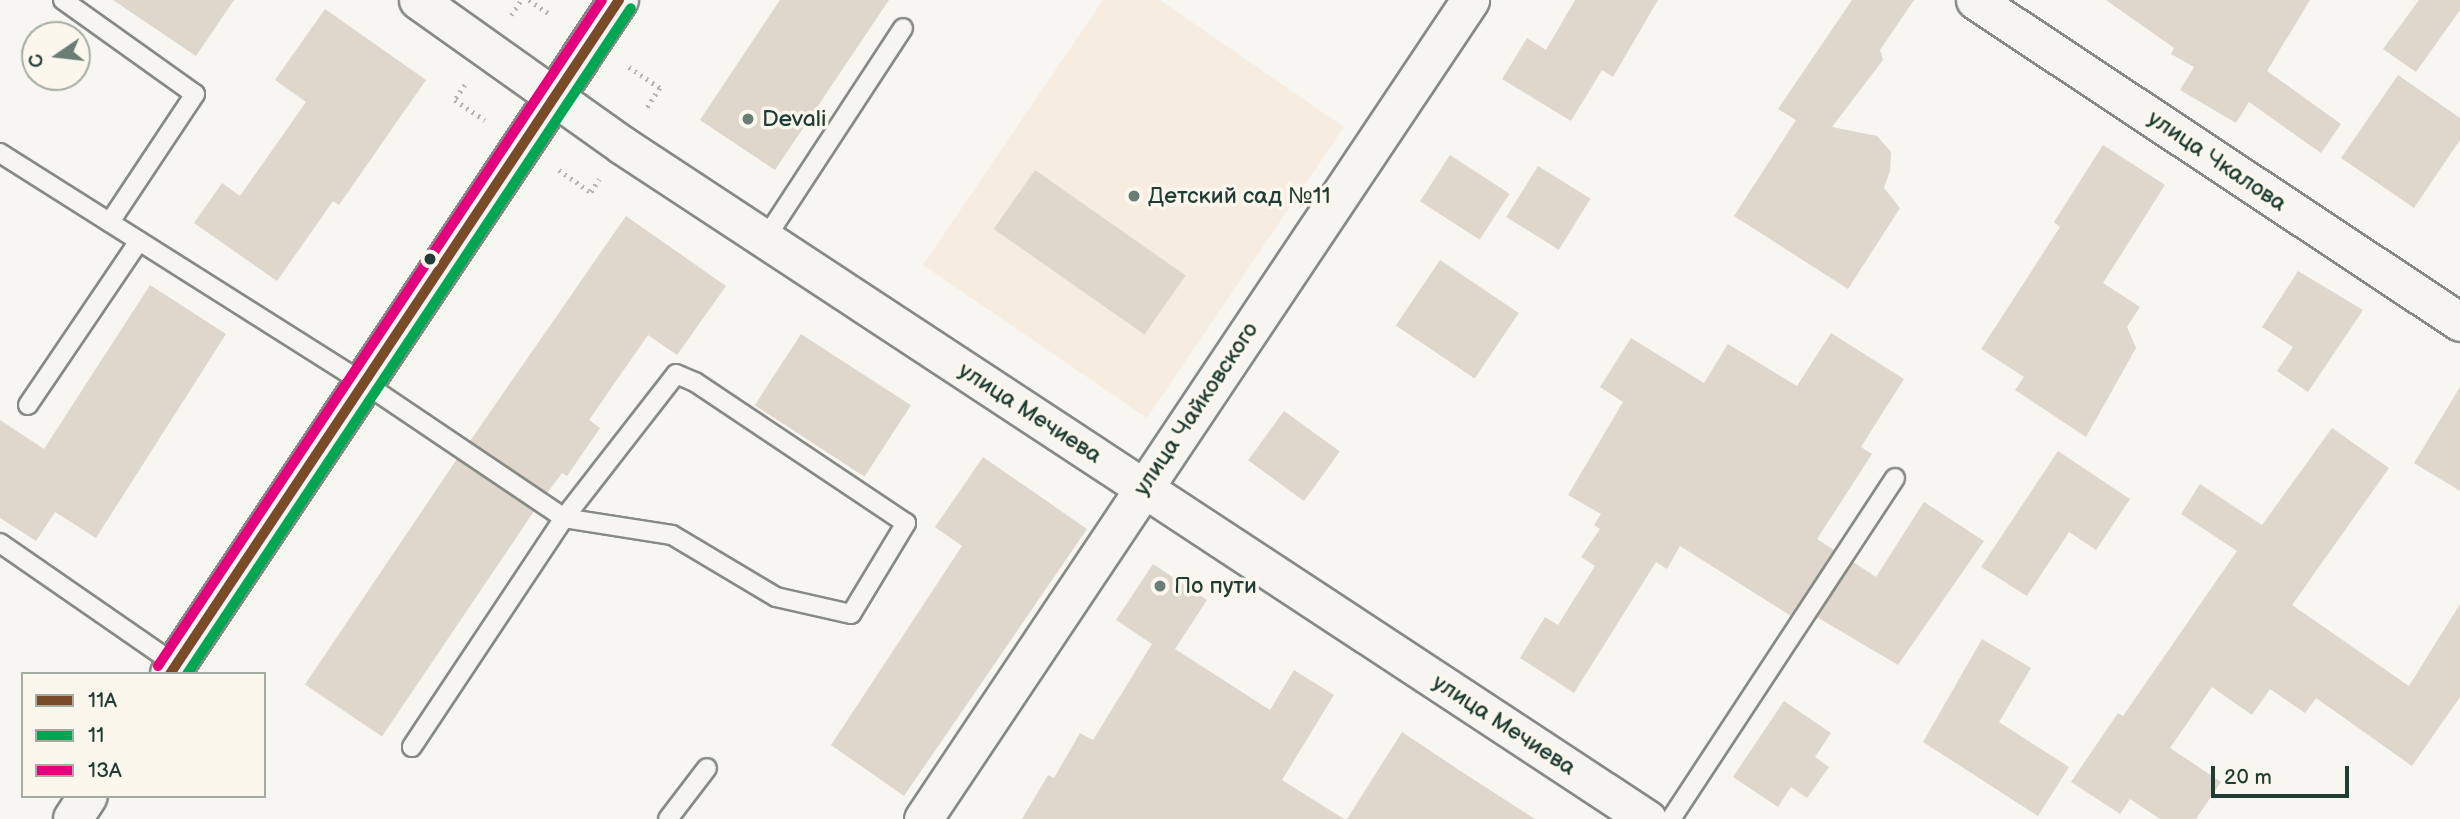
<!DOCTYPE html>
<html>
<head>
<meta charset="utf-8">
<style>
	body { margin:0 }
	#map { position:relative; width:2460px; height:819px; overflow:hidden; background:#f8f6f0; font-family:"Balsamiq Sans",sans-serif }
	div>[style] { position:absolute }
	.built>* { inset:0; background:#f6ede0 }
	.building>* { inset:0; background:#dfd6cc; transform-origin:0 0 }
	.path>* { height:4.5px; margin-top:-2.25px; transform-origin:0; background:repeating-linear-gradient(90deg,#b2b5b1 0 2px,transparent 0 7px) }
	.roads { filter:drop-shadow(2px 0 #868b86) drop-shadow(-2px 0 #868b86) drop-shadow(0 2px #868b86) drop-shadow(0 -2px #868b86) }
	.lane>* { height:18px; margin:-9px; padding:0 9px; transform-origin:9px; border-radius:9px; background:#f6f5f1 }
	.street>* { height:37px; margin:-18.5px; padding:0 18.5px; transform-origin:18.5px; border-radius:18.5px; background:#f6f5f1 }
	.secondary>* { height:38px; margin:-19px; padding:0 19px; transform-origin:19px; border-radius:19px; background:#f6f5f1 }
	.bus-1>* { height:10px; margin:-5px; padding:0 5px; transform-origin:5px; border-radius:5px; background:#7a4b2a }
	.bus-2>* { height:10px; margin:-5px; padding:0 5px; transform-origin:5px; border-radius:5px; background:#00a651 }
	.bus-3>* { height:10px; margin:-5px; padding:0 5px; transform-origin:5px; border-radius:5px; background:#e5007d }
	.dots>* { width:19px; height:19px; translate:-50% -50%; box-sizing:border-box; border:4px solid #fbf7ec; border-radius:50% }
	span { translate:-50% -50%; white-space:nowrap; text-align:center; line-height:1.15; -webkit-text-stroke:7px #fbf7ec; paint-order:stroke }
	.poi-label { font-size:23px; color:#1f3d34 }
	.left { translate:0 -50%; text-align:left }
	.street-label { font-size:23px; color:#1f3d34 }
	.legend { position:absolute; left:21px; top:672px; width:245px; height:126px; box-sizing:border-box; background:#fbf7ec; border:2px solid #a3ada2; margin:0; padding:9px 12px; list-style:none; font-size:21px; color:#1f3d34 }
	.legend li { display:flex; align-items:center; gap:14px; height:35px }
	.legend b { width:35px; border:2px solid #a3ada2 }
	.north { position:absolute; left:21px; top:21px; width:70px; height:70px; box-sizing:border-box; background:#fbf7ec; border:2px solid #a3ada2; border-radius:50%; rotate:256deg; font-size:19px; font-weight:700; line-height:28px; text-align:center; color:#1f3d34 }
	.north::after { content:''; display:block; margin:auto; width:24px; height:32px; background:#6b7e76; clip-path:polygon(50% 0,100% 100%,50% 72%,0 100%) }
	.scale { position:absolute; left:2211px; top:766px; width:138px; height:32px; box-sizing:border-box; border:4px solid #1f3d34; border-top:0; padding-left:9px; font-size:21px; line-height:24px; white-space:nowrap; color:#1f3d34; -webkit-text-stroke:5px #fbf7ec; paint-order:stroke }
</style>
</head>
<body>
<div id="map">
	<div class="built">
		<i style="clip-path:polygon(1103px 0,1160px 0,1344px 127px,1147px 418px,923px 265px)"></i>
	</div>
	<div class="building">
		<i style="clip-path:polygon(113px 0,234px 0,196px 56px)"></i>
		<i style="clip-path:polygon(780px 0,889px 0,775px 170px,700px 120px)"></i>
		<i style="clip-path:polygon(1575px 0,1658px 0,1613px 77px,1602px 70px,1571px 121px,1502px 79px,1527px 38px,1546px 50px)"></i>
		<i style="clip-path:polygon(1852px 0,1914px 0,1880px 50px,1883px 60px,1832px 127px,1877px 136px,1891px 152px,1890px 171px,1884px 188px,1900px 208px,1848px 289px,1734px 216px,1796px 120px,1778px 109px)"></i>
		<i style="clip-path:polygon(2106px 0,2310px 0,2267px 71px,2341px 124px,2321px 153px,2249px 102px,2236px 123px,2180px 90px,2194px 67px,2171px 54px,2174px 48px)"></i>
		<i style="clip-path:polygon(2419px 0,2460px 0,2460px 10px,2416px 72px,2383px 49px)"></i>
		<i style="clip-path:polygon(325px 9px,426px 80px,339px 205px,333px 201px,277px 281px,194px 223px,222px 183px,240px 196px,306px 102px,275px 80px)"></i>
		<i style="clip-path:polygon(2398px 75px,2460px 118px,2460px 140px,2414px 208px,2341px 158px)"></i>
		<i style="clip-path:polygon(2103px 145px,2165px 185px,2103px 283px,2140px 307px,2127px 327px,2136px 348px,2086px 437px,2015px 390px,2024px 377px,1981px 349px,2060px 227px,2054px 222px)"></i>
		<i style="left:1450px;top:155px;width:71px;height:55px;rotate:33deg"></i>
		<i style="left:1538px;top:166px;width:62px;height:60px;rotate:32deg"></i>
		<i style="left:1035px;top:170px;width:184px;height:72px;rotate:35deg"></i>
		<i style="clip-path:polygon(626px 216px,726px 286px,677px 355px,648px 335px,589px 420px,600px 428px,567px 476px,562px 473px,547px 493px,470px 441px)"></i>
		<i style="left:1440px;top:260px;width:95px;height:79px;rotate:34deg"></i>
		<i style="clip-path:polygon(2298px 271px,2363px 310px,2308px 392px,2277px 371px,2293px 347px,2262px 327px)"></i>
		<i style="clip-path:polygon(150px 285px,226px 334px,96px 538px,55px 512px,36px 541px,0 518px,0 420px,44px 449px)"></i>
		<i style="clip-path:polygon(1831px 333px,1904px 379px,1861px 447px,1872px 454px,1817px 539px,1834px 550px,1791px 616px,1680px 546px,1667px 569px,1656px 562px,1574px 693px,1520px 658px,1545px 617px,1558px 625px,1595px 566px,1581px 557px,1600px 529px,1594px 525px,1601px 514px,1568px 495px,1623px 402px,1600px 387px,1631px 338px,1704px 383px,1728px 344px,1797px 386px)"></i>
		<i style="left:801px;top:334px;width:131px;height:85px;rotate:33deg"></i>
		<i style="clip-path:polygon(2460px 387px,2460px 491px,2414px 463px)"></i>
		<i style="left:1284px;top:411px;width:69px;height:61px;rotate:36deg"></i>
		<i style="clip-path:polygon(2332px 428px,2389px 468px,2292px 605px,2409px 686px,2460px 604px,2460px 697px,2412px 766px,2316px 698px,2305px 713px,2270px 689px,2252px 715px,2212px 687px,2170px 748px,2221px 782px,2196px 819px,2160px 819px,2130px 799px,2120px 814px,2071px 782px,2118px 713px,2123px 716px,2237px 551px,2181px 514px,2200px 484px,2262px 525px)"></i>
		<i style="clip-path:polygon(2058px 451px,2130px 499px,2096px 550px,2069px 532px,2027px 596px,1981px 567px)"></i>
		<i style="clip-path:polygon(983px 457px,1087px 529px,904px 796px,831px 745px,962px 546px,935px 527px)"></i>
		<i style="left:457px;top:459px;width:93px;height:272px;rotate:34deg"></i>
		<i style="clip-path:polygon(1924px 502px,1984px 541px,1898px 665px,1817px 617px,1853px 562px,1876px 577px)"></i>
		<i style="clip-path:polygon(1153px 564px,1207px 600px,1175px 649px,1270px 710px,1294px 670px,1334px 695px,1282px 780px,1344px 819px,1022px 819px,1048px 775px,1054px 778px,1080px 733px,1093px 740px,1152px 644px,1116px 620px)"></i>
		<i style="clip-path:polygon(1982px 639px,2031px 668px,1999px 722px,2069px 767px,2038px 816px,1923px 742px)"></i>
		<i style="clip-path:polygon(1784px 701px,1831px 733px,1815px 757px,1829px 767px,1807px 798px,1791px 787px,1778px 807px,1733px 777px)"></i>
		<i style="clip-path:polygon(1402px 732px,1459px 770px,1535px 819px,1347px 819px)"></i>
	</div>
	<div class="path">
		<i style="left:529px;top:0;width:23px;rotate:34deg"></i>
		<i style="left:511px;top:15px;width:18px;rotate:-56deg"></i>
		<i style="left:629px;top:67px;width:37px;rotate:34deg"></i>
		<i style="left:660px;top:88px;width:27px;rotate:123deg"></i>
		<i style="left:465px;top:85px;width:18px;rotate:124deg"></i>
		<i style="left:455px;top:100px;width:36px;rotate:34deg"></i>
		<i style="left:559px;top:170px;width:39px;rotate:35deg"></i>
		<i style="left:591px;top:192px;width:15px;rotate:-58deg"></i>
	</div>
	<div class="roads">
		<div class="lane">
			<i style="left:63px;top:0;width:162px;rotate:35.5deg"></i>
			<i style="left:195px;top:94px;width:154px;rotate:123.6deg"></i>
			<i style="left:0;top:153px;width:431px;rotate:32.3deg"></i>
			<i style="left:364px;top:383px;width:241px;rotate:34deg"></i>
			<i style="left:564px;top:518px;width:275px;rotate:123.6deg"></i>
			<i style="left:765px;top:239px;width:252px;rotate:-56.8deg"></i>
			<i style="left:676px;top:374px;width:21px;rotate:23deg"></i>
			<i style="left:695px;top:382px;width:254px;rotate:33.8deg"></i>
			<i style="left:906px;top:523px;width:106px;rotate:121.1deg"></i>
			<i style="left:851px;top:614px;width:77px;rotate:-167.2deg"></i>
			<i style="left:776px;top:597px;width:121px;rotate:-149.2deg"></i>
			<i style="left:672px;top:535px;width:109px;rotate:-171.1deg"></i>
			<i style="left:564px;top:518px;width:182px;rotate:-52.1deg"></i>
			<i style="left:28px;top:405px;width:198px;rotate:-55.9deg"></i>
			<i style="left:0;top:543px;width:214px;rotate:34.7deg"></i>
			<i style="left:668px;top:819px;width:64px;rotate:-52.6deg"></i>
			<i style="left:1671px;top:819px;width:408px;rotate:-56.7deg"></i>
		</div>
		<div class="street">
			<i style="left:418px;top:0;width:250px;rotate:35.4deg"></i>
			<i style="left:622px;top:145px;width:1227px;rotate:33.33deg"></i>
			<i style="left:1975px;top:0;width:582px;rotate:33.58deg"></i>
			<i style="left:923px;top:819px;width:985px;rotate:-56.26deg"></i>
		</div>
		<div class="secondary">
			<i style="left:170px;top:674px;width:810px;rotate:-56.33deg"></i>
			<i style="left:73px;top:819px;width:27px;rotate:-57deg"></i>
		</div>
	</div>
	<div class="bus-1">
		<i style="left:170px;top:674px;width:810px;rotate:-56.33deg"></i>
	</div>
	<div class="bus-2">
		<i style="left:187px;top:674px;width:800px;rotate:-56.31deg"></i>
	</div>
	<div class="bus-3">
		<i style="left:158px;top:666px;width:800px;rotate:-56.31deg"></i>
	</div>
	<div class="dots">
		<i style="left:748px;top:119px;background:#6b7e76"></i>
		<i style="left:1134px;top:196px;background:#6b7e76"></i>
		<i style="left:430px;top:259px;background:#1f3d34"></i>
		<i style="left:1160px;top:586px;background:#6b7e76"></i>
	</div>
	<div class="poi-label">
		<span class="left" style="left:762px;top:119px">Devali</span>
		<span class="left" style="left:1148px;top:196px">Детский сад №11</span>
		<span class="left" style="left:1174px;top:586px">По пути</span>
	</div>
	<div class="street-label">
		<span style="left:2217px;top:161px;rotate:34deg">улица Чкалова</span>
		<span style="left:1196px;top:409px;rotate:-56deg">улица Чайковского</span>
		<span style="left:1030px;top:413px;rotate:33deg">улица Мечиева</span>
		<span style="left:1504px;top:725px;rotate:33deg">улица Мечиева</span>
	</div>
	<ul class="legend">
	<li><b style="height:9px;background:#7a4b2a"></b>11А</li>
	<li><b style="height:9px;background:#00a651"></b>11</li>
	<li><b style="height:9px;background:#e5007d"></b>13А</li>
	</ul>
	<div class="north">С</div>
	<div class="scale">20 m</div>
</div>
</body>
</html>
